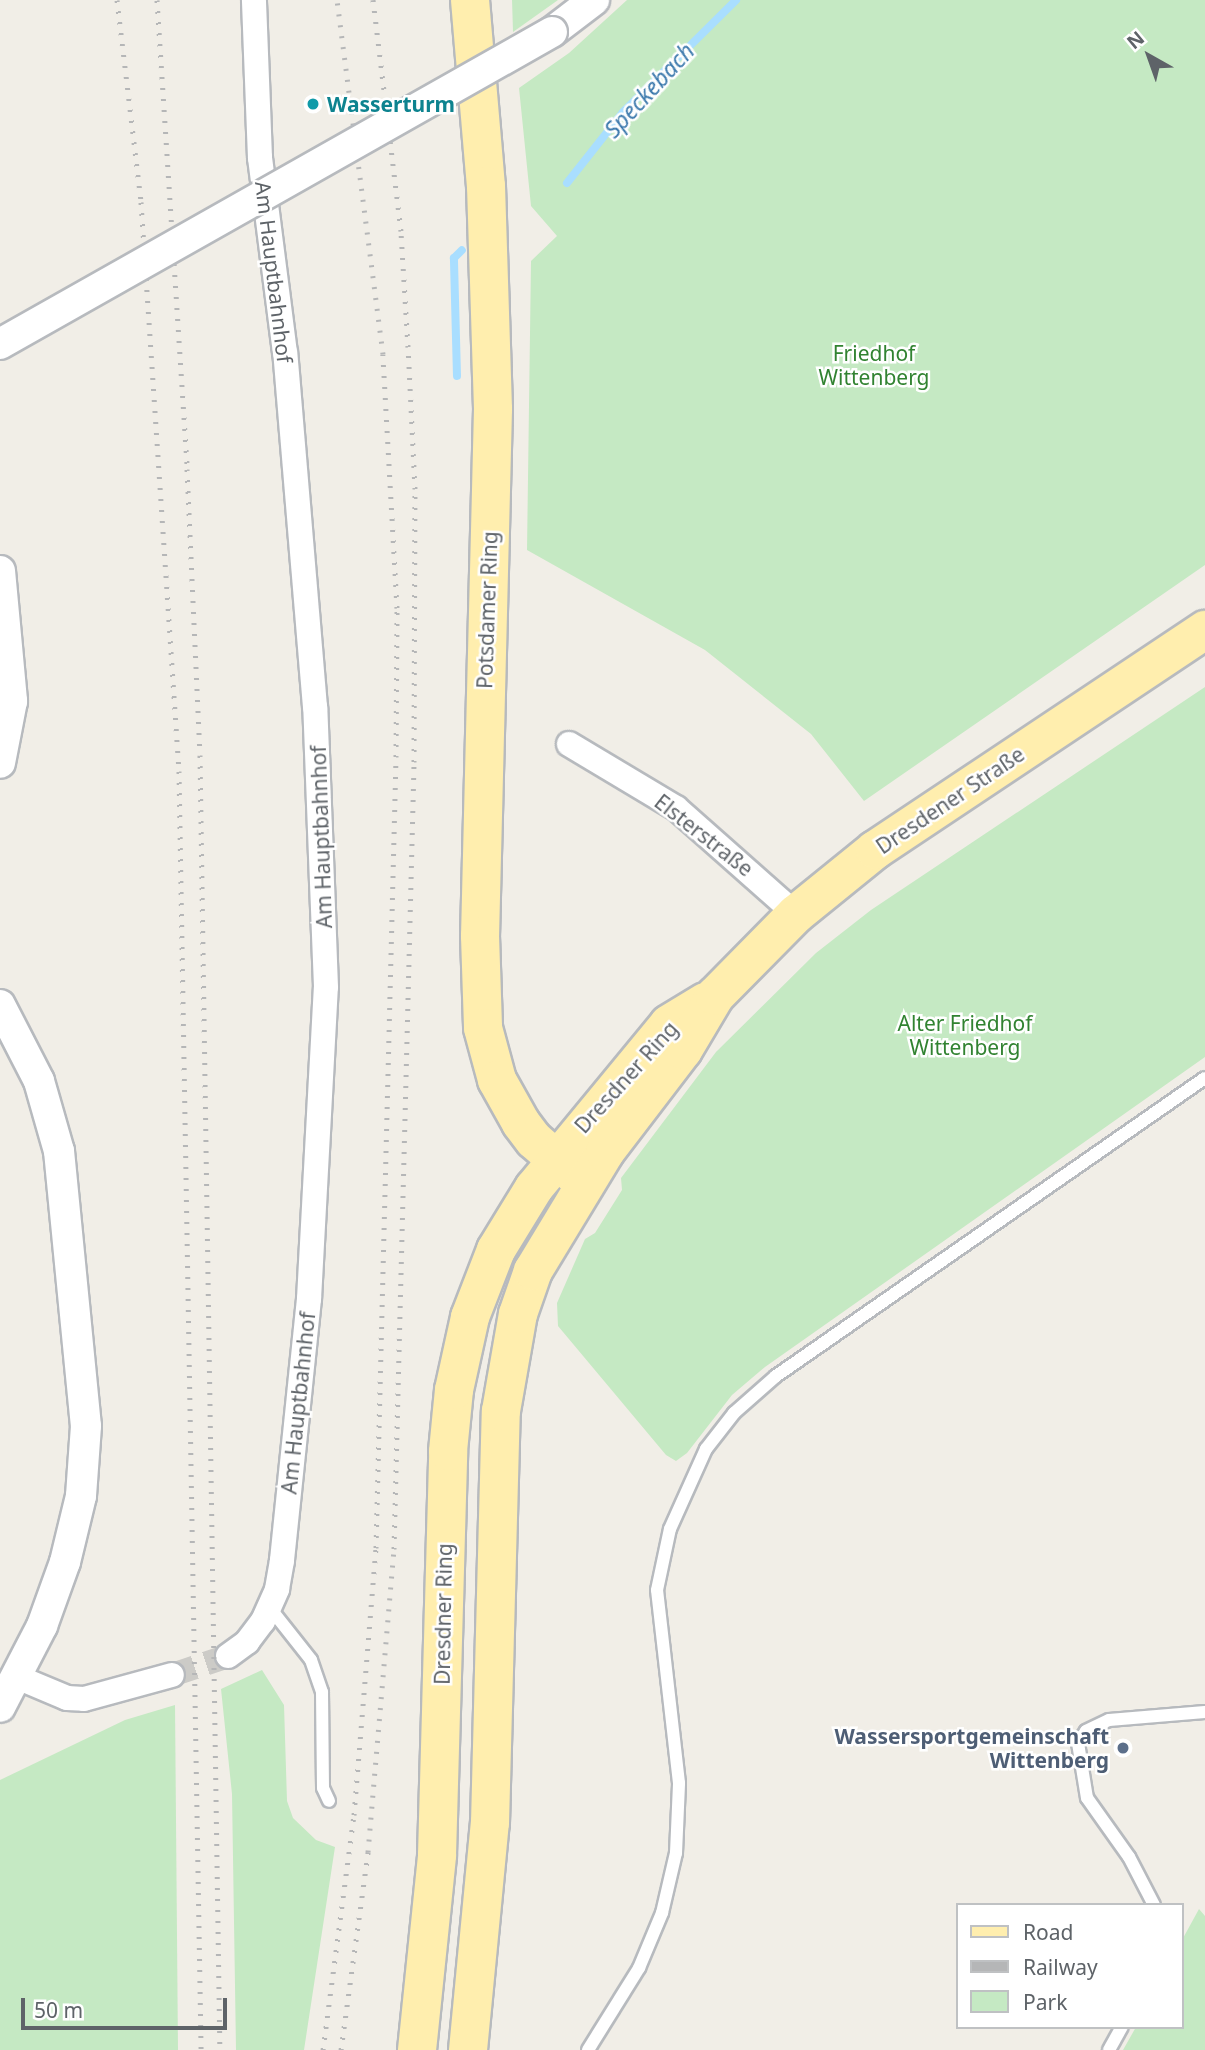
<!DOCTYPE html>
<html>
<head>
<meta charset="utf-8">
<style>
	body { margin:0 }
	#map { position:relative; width:1205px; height:2050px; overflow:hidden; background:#f1eee7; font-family:"Noto Sans",sans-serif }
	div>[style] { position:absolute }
	.green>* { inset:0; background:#c5e9c3 }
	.stream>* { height:8px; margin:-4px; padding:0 4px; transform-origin:4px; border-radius:4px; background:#a9deff }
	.minor-tunnel>* { height:24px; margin-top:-12px; transform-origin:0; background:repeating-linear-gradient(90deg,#cccbc7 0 24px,transparent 0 36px) }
	.roads { filter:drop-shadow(2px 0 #b7babe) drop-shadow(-2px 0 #b7babe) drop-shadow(0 2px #b7babe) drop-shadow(0 -2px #b7babe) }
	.service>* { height:12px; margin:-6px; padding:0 6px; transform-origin:6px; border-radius:6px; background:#fff }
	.minor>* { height:24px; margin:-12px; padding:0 12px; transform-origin:12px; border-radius:12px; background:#fff }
	.tertiary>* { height:30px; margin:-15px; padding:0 15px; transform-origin:15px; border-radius:15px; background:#fff }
	.primary>* { height:38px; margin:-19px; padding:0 19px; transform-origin:19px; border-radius:19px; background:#ffeeae }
	.rail>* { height:5px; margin-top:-2.5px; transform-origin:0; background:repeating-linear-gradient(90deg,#b5b6b7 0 2px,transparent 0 11px) }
	.bridges { filter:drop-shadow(2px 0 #b7babe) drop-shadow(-2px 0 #b7babe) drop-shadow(0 2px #b7babe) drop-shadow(0 -2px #b7babe) }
	.tertiary-bridge>* { height:30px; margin:-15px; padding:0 15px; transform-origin:15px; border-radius:15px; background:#fff }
	.dots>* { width:19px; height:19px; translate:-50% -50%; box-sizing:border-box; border:4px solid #fff; border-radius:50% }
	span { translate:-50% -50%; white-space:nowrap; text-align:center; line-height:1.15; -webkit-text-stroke:5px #fff; paint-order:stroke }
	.culture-label { font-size:21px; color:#0d838f; font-weight:700 }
	.left { translate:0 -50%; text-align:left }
	.street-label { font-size:21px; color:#5e6368 }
	.park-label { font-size:21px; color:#318331 }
	.service-label { font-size:21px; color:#4e5e75; font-weight:700 }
	.right { translate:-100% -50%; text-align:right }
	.water-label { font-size:23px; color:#3d7aad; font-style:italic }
	.legend { position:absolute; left:956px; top:1903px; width:228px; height:126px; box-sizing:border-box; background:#fff; border:2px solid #bfc1c3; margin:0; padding:9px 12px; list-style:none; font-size:21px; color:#5e6368 }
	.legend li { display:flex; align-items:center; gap:14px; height:35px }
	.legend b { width:35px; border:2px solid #bfc1c3 }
	.north { position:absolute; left:1114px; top:21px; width:70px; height:70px; -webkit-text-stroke:5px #fff; paint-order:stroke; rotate:320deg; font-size:19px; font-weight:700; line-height:28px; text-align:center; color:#5e6368 }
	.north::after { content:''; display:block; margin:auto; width:24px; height:32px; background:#5e6368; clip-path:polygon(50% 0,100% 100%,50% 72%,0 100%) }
	.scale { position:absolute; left:21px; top:1998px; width:206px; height:32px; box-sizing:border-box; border:4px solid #5e6368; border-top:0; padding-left:9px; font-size:21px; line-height:24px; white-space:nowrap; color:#5e6368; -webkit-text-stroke:5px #fff; paint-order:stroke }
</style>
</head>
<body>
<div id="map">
	<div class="green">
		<i style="clip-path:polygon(512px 0,558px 0,513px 32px)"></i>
		<i style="clip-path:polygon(627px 0,1205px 0,1205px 565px,864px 801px,811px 734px,705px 650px,527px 550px,531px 261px,557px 236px,531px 206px,519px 88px,569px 53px)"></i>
		<i style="clip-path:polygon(1205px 687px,1205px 1057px,765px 1367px,732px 1395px,687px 1453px,676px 1461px,666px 1455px,558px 1326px,557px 1303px,585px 1239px,595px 1233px,622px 1190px,621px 1178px,716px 1052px,816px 953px,871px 910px)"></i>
		<i style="clip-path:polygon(262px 1670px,284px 1705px,287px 1801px,293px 1818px,316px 1840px,335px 1847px,304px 2050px,236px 2050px,232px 1794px,221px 1689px)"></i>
		<i style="clip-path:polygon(175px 1705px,178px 2050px,0 2050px,0 1780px,125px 1720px)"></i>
		<i style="clip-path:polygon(1199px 1909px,1205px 1916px,1205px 2050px,1123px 2050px,1136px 2027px,1182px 2027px,1182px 1940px)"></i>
	</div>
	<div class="stream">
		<i style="left:567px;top:183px;width:90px;rotate:-51.7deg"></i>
		<i style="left:623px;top:112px;width:159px;rotate:-44.7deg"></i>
		<i style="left:457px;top:376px;width:118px;rotate:-91.5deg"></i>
		<i style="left:454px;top:258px;width:11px;rotate:-45deg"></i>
	</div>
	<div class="minor-tunnel">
		<i style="left:172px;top:1675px;width:59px;rotate:-18.7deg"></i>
	</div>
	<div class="roads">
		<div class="service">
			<i style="left:270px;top:1608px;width:66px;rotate:51.7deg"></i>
			<i style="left:311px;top:1660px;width:34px;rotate:71deg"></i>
			<i style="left:322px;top:1692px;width:96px;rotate:89.4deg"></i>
			<i style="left:323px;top:1788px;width:14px;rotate:65deg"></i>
			<i style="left:1154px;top:1905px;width:54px;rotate:-117.5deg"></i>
			<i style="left:1129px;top:1857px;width:72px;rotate:-125.4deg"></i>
			<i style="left:1087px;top:1798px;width:56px;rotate:-99.3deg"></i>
			<i style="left:1078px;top:1743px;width:14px;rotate:-56deg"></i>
			<i style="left:1086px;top:1731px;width:25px;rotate:-26deg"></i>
			<i style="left:1109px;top:1720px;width:96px;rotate:-4.8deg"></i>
			<i style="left:588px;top:2050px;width:97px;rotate:-58.1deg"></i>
			<i style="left:639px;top:1968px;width:60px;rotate:-67.3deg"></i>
			<i style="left:662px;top:1913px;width:62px;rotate:-76.9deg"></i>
			<i style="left:676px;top:1853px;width:70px;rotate:-87.5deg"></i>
			<i style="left:679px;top:1783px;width:194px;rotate:-96.5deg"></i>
			<i style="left:657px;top:1590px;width:62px;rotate:-78deg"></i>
			<i style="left:670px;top:1529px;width:88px;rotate:-65.8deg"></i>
			<i style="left:706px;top:1449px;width:46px;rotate:-52.1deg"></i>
			<i style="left:734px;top:1413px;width:56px;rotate:-41.4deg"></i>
			<i style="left:776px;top:1376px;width:522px;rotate:-34.79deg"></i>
			<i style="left:1109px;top:2050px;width:26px;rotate:-61deg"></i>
		</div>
		<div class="minor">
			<i style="left:569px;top:744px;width:125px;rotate:30.9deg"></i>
			<i style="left:676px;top:808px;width:160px;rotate:41.5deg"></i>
			<i style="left:228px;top:1656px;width:24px;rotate:-36deg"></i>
			<i style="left:247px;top:1642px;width:26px;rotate:-53deg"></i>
			<i style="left:263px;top:1621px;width:35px;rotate:-66deg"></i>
			<i style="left:277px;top:1589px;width:29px;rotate:-80deg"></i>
			<i style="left:282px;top:1560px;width:262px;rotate:-84.1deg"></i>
			<i style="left:309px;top:1299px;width:312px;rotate:-86.9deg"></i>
			<i style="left:326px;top:987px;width:280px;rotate:-92.2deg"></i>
			<i style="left:315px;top:707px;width:355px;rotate:-94.8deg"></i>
			<i style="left:285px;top:353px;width:197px;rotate:-97.3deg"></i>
			<i style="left:260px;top:158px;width:158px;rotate:-92.2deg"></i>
			<i style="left:17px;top:1677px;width:54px;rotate:22.8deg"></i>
			<i style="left:67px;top:1698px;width:17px;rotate:3deg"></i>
			<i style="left:84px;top:1699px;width:91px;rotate:-15.3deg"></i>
		</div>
		<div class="tertiary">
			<i style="left:552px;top:32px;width:53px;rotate:-37.3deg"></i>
			<i style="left:0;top:571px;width:131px;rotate:84.7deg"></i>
			<i style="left:12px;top:701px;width:63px;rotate:101deg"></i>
			<i style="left:0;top:1005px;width:85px;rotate:62.8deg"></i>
			<i style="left:39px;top:1081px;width:73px;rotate:74.1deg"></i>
			<i style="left:59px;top:1151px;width:276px;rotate:84.4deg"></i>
			<i style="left:86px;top:1426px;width:70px;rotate:94.1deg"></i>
			<i style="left:81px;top:1496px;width:68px;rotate:103.6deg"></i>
			<i style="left:65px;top:1562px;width:68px;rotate:109.8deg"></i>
			<i style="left:42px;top:1626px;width:91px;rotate:117.4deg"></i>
		</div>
		<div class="primary">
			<i style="left:470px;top:0;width:187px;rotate:85.1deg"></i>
			<i style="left:486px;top:186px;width:223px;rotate:88.2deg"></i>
			<i style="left:493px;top:409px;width:527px;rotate:91.41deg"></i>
			<i style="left:480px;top:936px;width:92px;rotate:88.1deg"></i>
			<i style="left:483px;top:1028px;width:54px;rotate:74.9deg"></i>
			<i style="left:497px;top:1080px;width:49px;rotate:60.8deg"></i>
			<i style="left:521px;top:1123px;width:21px;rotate:53deg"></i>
			<i style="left:534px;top:1140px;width:67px;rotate:40.8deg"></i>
			<i style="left:417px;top:2050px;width:196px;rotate:-84.1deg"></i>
			<i style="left:437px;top:1855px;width:404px;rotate:-88.4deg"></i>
			<i style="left:448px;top:1451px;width:61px;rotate:-84.4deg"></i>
			<i style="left:454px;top:1390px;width:75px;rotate:-77.6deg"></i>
			<i style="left:470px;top:1317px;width:72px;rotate:-68.8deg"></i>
			<i style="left:496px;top:1250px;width:73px;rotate:-58.5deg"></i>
			<i style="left:534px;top:1188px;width:212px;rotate:-50.5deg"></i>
			<i style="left:669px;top:1024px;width:42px;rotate:-31.4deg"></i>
			<i style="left:468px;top:2050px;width:228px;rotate:-84.5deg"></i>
			<i style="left:490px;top:1823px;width:412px;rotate:-88.5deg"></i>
			<i style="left:501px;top:1411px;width:98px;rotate:-80.1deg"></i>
			<i style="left:518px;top:1314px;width:46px;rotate:-70.8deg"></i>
			<i style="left:533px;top:1271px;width:139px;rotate:-58.8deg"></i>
			<i style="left:605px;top:1152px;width:128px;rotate:-52.6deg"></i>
			<i style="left:683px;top:1050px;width:63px;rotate:-59.3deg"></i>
			<i style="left:715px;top:996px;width:115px;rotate:-45.4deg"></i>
			<i style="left:796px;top:914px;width:102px;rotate:-39deg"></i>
			<i style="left:875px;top:850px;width:397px;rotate:-33.7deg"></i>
		</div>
	</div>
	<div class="rail">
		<i style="left:117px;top:0;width:203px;rotate:83.2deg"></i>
		<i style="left:141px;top:202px;width:570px;rotate:86.18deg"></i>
		<i style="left:179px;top:771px;width:1279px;rotate:89.01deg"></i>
		<i style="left:157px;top:0;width:470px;rotate:86.3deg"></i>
		<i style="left:187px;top:469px;width:286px;rotate:87.4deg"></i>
		<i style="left:200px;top:755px;width:1295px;rotate:89.12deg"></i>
		<i style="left:323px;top:2050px;width:237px;rotate:-82.5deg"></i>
		<i style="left:354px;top:1815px;width:268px;rotate:-85.3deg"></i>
		<i style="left:376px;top:1548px;width:791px;rotate:-88.55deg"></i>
		<i style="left:396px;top:757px;width:149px;rotate:-89.6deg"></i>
		<i style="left:397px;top:608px;width:254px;rotate:-93.2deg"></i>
		<i style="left:383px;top:354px;width:357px;rotate:-97.4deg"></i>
		<i style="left:341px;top:2050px;width:200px;rotate:-82.2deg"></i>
		<i style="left:368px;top:1852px;width:304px;rotate:-85.1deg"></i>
		<i style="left:394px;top:1549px;width:787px;rotate:-88.54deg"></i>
		<i style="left:414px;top:762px;width:273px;rotate:-89.8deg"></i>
		<i style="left:415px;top:489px;width:142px;rotate:-92.8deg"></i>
		<i style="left:408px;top:347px;width:116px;rotate:-93.5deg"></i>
		<i style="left:401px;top:231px;width:233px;rotate:-96.9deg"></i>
	</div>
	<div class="bridges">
		<div class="tertiary-bridge">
			<i style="left:0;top:344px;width:634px;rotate:-29.48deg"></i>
		</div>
	</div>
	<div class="dots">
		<i style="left:313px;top:104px;background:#0f9aa8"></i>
		<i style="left:1123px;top:1748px;background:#5c6f8a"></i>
	</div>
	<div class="culture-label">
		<span class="left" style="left:327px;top:104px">Wasserturm</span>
	</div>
	<div class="street-label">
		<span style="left:274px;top:272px;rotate:83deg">Am Hauptbahnhof</span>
		<span style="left:487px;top:610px;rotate:-88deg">Potsdamer Ring</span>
		<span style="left:950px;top:800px;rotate:-34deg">Dresdener Straße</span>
		<span style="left:704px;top:835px;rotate:38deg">Elsterstraße</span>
		<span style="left:321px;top:837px;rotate:-92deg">Am Hauptbahnhof</span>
		<span style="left:626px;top:1077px;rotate:-48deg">Dresdner Ring</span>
		<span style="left:298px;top:1403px;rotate:-84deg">Am Hauptbahnhof</span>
		<span style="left:443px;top:1614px;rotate:-89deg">Dresdner Ring</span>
	</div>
	<div class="park-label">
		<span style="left:874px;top:365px">Friedhof<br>Wittenberg</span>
		<span style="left:965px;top:1035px">Alter Friedhof<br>Wittenberg</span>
	</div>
	<div class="service-label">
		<span class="right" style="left:1109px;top:1748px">Wassersportgemeinschaft<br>Wittenberg</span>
	</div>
	<div class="water-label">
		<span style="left:649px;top:90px;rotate:-47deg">Speckebach</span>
	</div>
	<ul class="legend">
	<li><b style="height:9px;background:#ffeeae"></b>Road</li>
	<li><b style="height:9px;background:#b5b6b7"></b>Railway</li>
	<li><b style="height:19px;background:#c5e9c3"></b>Park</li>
	</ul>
	<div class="north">N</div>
	<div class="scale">50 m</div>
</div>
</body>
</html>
